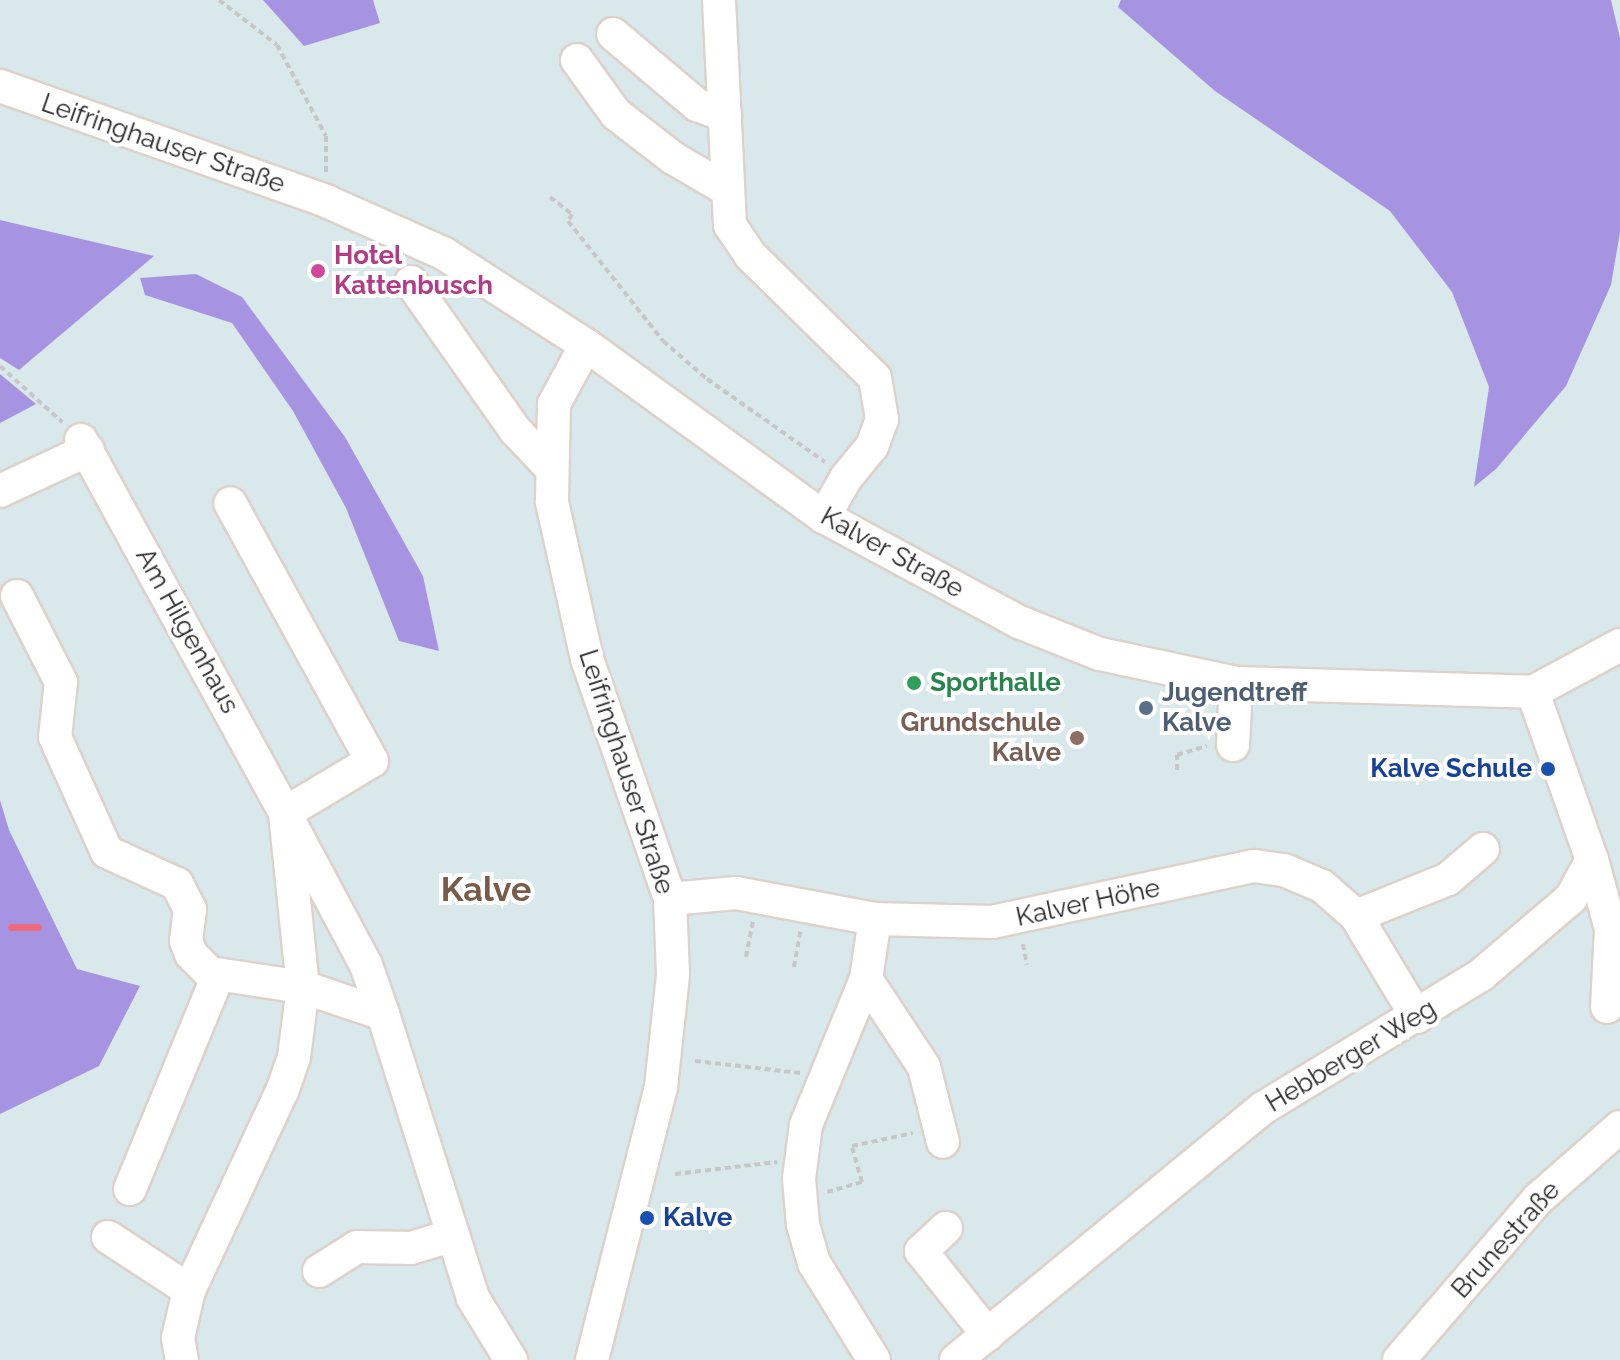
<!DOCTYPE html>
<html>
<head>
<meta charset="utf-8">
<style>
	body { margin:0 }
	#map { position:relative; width:1620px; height:1360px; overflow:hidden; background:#d9e8eb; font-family:Raleway,sans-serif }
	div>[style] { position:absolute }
	.green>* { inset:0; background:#a694e2 }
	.stream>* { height:7px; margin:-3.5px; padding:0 3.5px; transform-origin:3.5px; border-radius:3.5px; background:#ee6a7f }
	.path>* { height:4px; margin-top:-2px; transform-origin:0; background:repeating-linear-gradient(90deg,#c7c7c7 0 6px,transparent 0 10px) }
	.roads { filter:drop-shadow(2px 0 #ddd2cb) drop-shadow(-2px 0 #ddd2cb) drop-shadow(0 2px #ddd2cb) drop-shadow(0 -2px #ddd2cb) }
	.minor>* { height:32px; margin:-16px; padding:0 16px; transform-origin:16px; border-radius:16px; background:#fff }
	.dots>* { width:22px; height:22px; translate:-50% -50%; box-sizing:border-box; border:4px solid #fff; border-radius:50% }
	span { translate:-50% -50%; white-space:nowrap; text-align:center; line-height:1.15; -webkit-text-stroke:8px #fff; paint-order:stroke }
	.street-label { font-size:26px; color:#282828 }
	.hotel-label { font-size:26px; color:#b23c85; font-weight:700 }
	.left { translate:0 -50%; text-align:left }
	.leisure-label { font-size:26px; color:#27864d; font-weight:700 }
	.service-label { font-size:26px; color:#4e5e75; font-weight:700 }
	.education-label { font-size:26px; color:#785e54; font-weight:700 }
	.right { translate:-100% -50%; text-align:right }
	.transit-label { font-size:26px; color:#164399; font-weight:700 }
	.district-label { font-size:34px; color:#785b48; font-weight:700 }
</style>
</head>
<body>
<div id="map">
	<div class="green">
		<i style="clip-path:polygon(263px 0,373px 0,380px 23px,304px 46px)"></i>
		<i style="clip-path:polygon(1121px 0,1611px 0,1620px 38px,1620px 232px,1611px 285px,1566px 386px,1496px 469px,1474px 487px,1489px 387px,1452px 292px,1390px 211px,1215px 91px,1118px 7px)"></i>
		<i style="clip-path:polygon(0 220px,154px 256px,19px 370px,0 358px)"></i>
		<i style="clip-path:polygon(196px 274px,242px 297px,345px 437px,423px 576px,439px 651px,399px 641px,346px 508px,293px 411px,232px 323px,145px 295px,140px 278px)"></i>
		<i style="clip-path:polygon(0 374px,36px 404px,0 423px)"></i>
		<i style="clip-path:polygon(0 800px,9px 830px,77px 969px,140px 986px,99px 1066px,0 1114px)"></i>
	</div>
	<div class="stream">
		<i style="left:11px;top:927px;width:27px"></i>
	</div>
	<div class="path">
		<i style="left:219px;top:0;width:73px;rotate:37.8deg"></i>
		<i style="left:277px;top:45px;width:103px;rotate:61.7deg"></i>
		<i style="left:326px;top:136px;width:37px;rotate:90deg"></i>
		<i style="left:550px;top:197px;width:28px;rotate:38deg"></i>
		<i style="left:572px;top:214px;width:8px;rotate:120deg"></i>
		<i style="left:568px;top:221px;width:153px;rotate:51.6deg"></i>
		<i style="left:663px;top:341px;width:58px;rotate:40.8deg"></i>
		<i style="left:707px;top:379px;width:144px;rotate:35.1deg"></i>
		<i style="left:0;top:366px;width:84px;rotate:42.1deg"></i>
		<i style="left:1177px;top:770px;width:15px;rotate:-90deg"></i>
		<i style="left:1177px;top:755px;width:31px;rotate:-17deg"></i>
		<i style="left:1023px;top:944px;width:21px;rotate:79deg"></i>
		<i style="left:746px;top:957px;width:36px;rotate:-79deg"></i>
		<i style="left:794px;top:967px;width:36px;rotate:-80deg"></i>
		<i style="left:695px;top:1061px;width:106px;rotate:6.5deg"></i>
		<i style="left:675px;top:1174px;width:103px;rotate:-6.7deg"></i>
		<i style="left:827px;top:1192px;width:36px;rotate:-16deg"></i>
		<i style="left:862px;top:1182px;width:37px;rotate:-106deg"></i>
		<i style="left:852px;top:1146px;width:62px;rotate:-12deg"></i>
	</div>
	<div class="roads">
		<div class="minor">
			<i style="left:719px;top:0;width:225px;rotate:87.2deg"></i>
			<i style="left:730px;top:225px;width:36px;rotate:56deg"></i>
			<i style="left:750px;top:255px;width:175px;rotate:44.5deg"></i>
			<i style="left:875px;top:378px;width:42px;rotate:80.3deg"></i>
			<i style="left:882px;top:419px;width:29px;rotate:110deg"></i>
			<i style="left:872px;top:446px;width:41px;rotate:129.1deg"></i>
			<i style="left:846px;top:478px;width:45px;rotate:119.4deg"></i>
			<i style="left:613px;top:34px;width:110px;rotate:40.2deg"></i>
			<i style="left:697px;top:105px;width:30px;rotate:20deg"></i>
			<i style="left:577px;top:60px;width:67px;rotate:54.2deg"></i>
			<i style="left:616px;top:114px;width:72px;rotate:37.7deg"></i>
			<i style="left:673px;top:158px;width:61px;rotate:30.3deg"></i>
			<i style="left:0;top:86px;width:346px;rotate:19.4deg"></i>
			<i style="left:326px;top:201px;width:128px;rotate:24deg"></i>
			<i style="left:443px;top:253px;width:170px;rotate:32.8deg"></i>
			<i style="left:586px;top:345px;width:294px;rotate:35.9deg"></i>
			<i style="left:824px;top:517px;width:221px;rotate:28.3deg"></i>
			<i style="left:1019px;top:622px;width:87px;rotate:21.6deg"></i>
			<i style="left:1100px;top:654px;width:139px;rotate:12deg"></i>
			<i style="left:1236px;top:683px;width:297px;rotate:1.7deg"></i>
			<i style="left:1533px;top:692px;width:99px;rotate:-28.4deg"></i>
			<i style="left:411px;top:282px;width:181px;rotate:54.9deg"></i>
			<i style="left:515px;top:430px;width:51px;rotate:46.6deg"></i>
			<i style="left:586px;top:345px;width:67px;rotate:118.5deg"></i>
			<i style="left:554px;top:404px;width:98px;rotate:91.2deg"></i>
			<i style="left:552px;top:502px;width:161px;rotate:77.4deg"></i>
			<i style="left:587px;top:659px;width:254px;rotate:70.9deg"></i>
			<i style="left:670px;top:899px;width:76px;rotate:87.7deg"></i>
			<i style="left:673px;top:975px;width:113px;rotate:96.1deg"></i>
			<i style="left:661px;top:1087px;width:282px;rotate:104.2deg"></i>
			<i style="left:81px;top:440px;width:425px;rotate:61.3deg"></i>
			<i style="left:285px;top:813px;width:175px;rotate:84.1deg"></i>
			<i style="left:303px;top:987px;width:84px;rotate:18.6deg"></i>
			<i style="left:383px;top:1014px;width:52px;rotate:-109.1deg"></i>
			<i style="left:366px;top:965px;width:172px;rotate:-118.1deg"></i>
			<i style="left:285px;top:813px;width:101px;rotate:-30.9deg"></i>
			<i style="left:372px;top:761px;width:294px;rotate:-118.8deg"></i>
			<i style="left:0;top:491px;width:97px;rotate:-25deg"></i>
			<i style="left:17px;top:596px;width:97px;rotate:62.9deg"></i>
			<i style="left:61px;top:682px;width:55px;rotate:96.2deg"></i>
			<i style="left:55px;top:737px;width:126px;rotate:65.7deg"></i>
			<i style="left:107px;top:852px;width:77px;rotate:24.6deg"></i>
			<i style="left:177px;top:884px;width:28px;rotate:63deg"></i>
			<i style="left:190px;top:909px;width:32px;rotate:97deg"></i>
			<i style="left:186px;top:941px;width:14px;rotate:69deg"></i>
			<i style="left:191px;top:954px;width:27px;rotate:45deg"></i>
			<i style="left:210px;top:973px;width:94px;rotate:8.6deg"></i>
			<i style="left:303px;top:987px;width:71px;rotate:97.3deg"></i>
			<i style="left:294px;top:1057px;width:36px;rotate:109deg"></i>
			<i style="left:282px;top:1091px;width:220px;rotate:115deg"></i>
			<i style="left:189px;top:1290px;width:49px;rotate:102.9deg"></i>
			<i style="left:178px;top:1338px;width:22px;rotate:80deg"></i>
			<i style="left:1233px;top:745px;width:62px;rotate:-87.2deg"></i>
			<i style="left:1592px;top:860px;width:72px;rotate:74.6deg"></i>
			<i style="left:1611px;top:929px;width:78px;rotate:92.9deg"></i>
			<i style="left:670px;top:899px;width:66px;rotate:-5.2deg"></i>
			<i style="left:736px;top:893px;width:141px;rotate:10.6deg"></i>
			<i style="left:875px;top:919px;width:117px;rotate:1.5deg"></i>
			<i style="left:992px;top:922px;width:268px;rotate:-12.1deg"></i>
			<i style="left:1254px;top:866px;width:30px;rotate:8deg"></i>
			<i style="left:1284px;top:870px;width:41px;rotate:22.8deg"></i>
			<i style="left:1322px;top:886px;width:45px;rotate:41.4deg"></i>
			<i style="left:1356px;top:916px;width:118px;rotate:58.9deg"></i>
			<i style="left:1356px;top:916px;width:99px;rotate:-21.9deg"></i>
			<i style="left:1448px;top:879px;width:46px;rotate:-40.6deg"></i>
			<i style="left:866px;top:979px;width:105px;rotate:56.6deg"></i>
			<i style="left:924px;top:1067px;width:77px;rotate:75.8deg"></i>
			<i style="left:383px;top:1014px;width:298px;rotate:72.4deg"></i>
			<i style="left:473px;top:1298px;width:73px;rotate:58.5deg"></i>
			<i style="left:130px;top:1189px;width:230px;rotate:-67.6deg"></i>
			<i style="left:946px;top:1228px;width:34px;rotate:137deg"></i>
			<i style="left:921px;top:1251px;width:107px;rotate:51.4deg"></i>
			<i style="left:108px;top:1237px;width:97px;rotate:33.2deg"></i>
			<i style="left:319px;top:1271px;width:45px;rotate:-32.3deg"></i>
			<i style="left:357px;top:1247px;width:54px;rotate:1.1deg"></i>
			<i style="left:411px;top:1248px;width:42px;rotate:-16.7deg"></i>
			<i style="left:874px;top:1360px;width:114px;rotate:-121.7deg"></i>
			<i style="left:814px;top:1263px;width:40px;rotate:-106deg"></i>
			<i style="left:803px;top:1225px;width:47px;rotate:-94.9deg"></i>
			<i style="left:799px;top:1178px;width:53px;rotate:-82.5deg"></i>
			<i style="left:806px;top:1125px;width:158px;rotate:-67.7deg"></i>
			<i style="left:866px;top:979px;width:61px;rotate:-81.5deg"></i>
			<i style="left:956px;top:1360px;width:397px;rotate:-39.4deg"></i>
			<i style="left:1263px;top:1108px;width:255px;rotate:-31.4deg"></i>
			<i style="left:1481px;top:975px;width:118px;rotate:-40.5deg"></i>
			<i style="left:1571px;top:898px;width:43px;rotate:-61.1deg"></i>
			<i style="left:1592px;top:860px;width:178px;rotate:-109.4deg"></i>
			<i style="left:1399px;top:1360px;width:213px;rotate:-49.2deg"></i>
			<i style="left:1538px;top:1199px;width:109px;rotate:-41.3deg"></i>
		</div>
	</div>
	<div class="dots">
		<i style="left:318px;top:271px;background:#d1479c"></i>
		<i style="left:914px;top:683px;background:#2e9e5b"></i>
		<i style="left:1146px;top:708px;background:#5c6f8a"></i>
		<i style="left:1077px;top:738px;background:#8d6e63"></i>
		<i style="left:1548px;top:769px;background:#1a4fb4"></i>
		<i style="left:647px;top:1218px;background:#1a4fb4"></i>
	</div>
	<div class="street-label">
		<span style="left:163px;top:144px;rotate:19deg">Leifringhauser Straße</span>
		<span style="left:892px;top:553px;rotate:29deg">Kalver Straße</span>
		<span style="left:187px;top:631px;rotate:61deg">Am Hilgenhaus</span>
		<span style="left:626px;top:772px;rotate:72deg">Leifringhauser Straße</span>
		<span style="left:1088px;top:903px;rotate:-12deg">Kalver Höhe</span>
		<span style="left:1351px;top:1056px;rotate:-31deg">Hebberger Weg</span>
		<span style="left:1506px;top:1240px;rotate:-48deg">Brunestraße</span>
	</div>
	<div class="hotel-label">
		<span class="left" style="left:334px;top:271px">Hotel<br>Kattenbusch</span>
	</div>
	<div class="leisure-label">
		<span class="left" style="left:930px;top:683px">Sporthalle</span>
	</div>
	<div class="service-label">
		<span class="left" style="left:1162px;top:708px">Jugendtreff<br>Kalve</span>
	</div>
	<div class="education-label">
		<span class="right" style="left:1061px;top:738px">Grundschule<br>Kalve</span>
	</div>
	<div class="transit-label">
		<span class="right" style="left:1532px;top:769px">Kalve Schule</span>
		<span class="left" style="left:663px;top:1218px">Kalve</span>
	</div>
	<div class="district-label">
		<span style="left:486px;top:890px">Kalve</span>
	</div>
</div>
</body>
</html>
